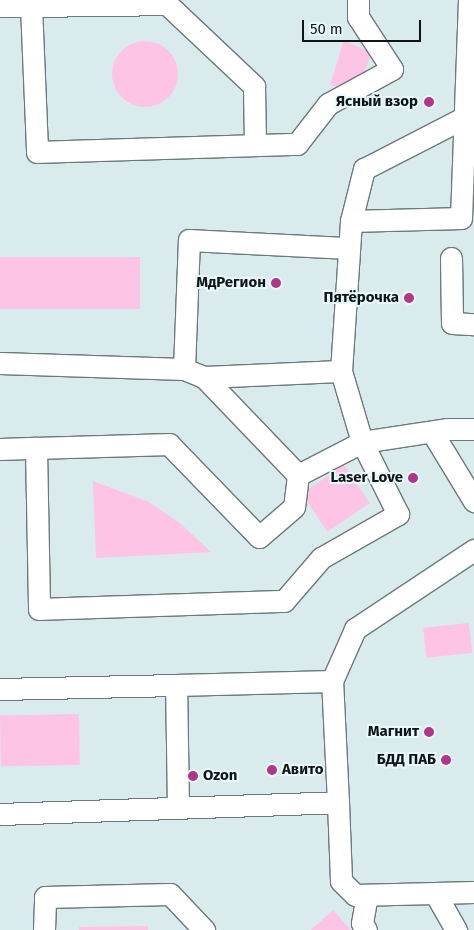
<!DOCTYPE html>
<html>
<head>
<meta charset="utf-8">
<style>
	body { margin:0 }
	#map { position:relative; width:474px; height:930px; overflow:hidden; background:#daebed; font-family:"Fira Sans",sans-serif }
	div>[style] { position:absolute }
	.green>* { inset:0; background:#fdc4e5; transform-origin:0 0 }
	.round { border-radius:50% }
	.roads { filter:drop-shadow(1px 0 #6b7a7c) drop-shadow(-1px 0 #6b7a7c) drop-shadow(0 1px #6b7a7c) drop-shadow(0 -1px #6b7a7c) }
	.minor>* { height:21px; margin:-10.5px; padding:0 10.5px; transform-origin:10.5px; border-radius:10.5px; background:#fff }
	.dots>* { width:14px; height:14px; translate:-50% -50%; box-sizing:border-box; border:2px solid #e8f8fb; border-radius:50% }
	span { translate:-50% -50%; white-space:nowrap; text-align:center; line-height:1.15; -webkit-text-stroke:4px #e8f8fb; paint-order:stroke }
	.poi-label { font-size:15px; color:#0f1516; font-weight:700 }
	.right { translate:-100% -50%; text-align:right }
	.left { translate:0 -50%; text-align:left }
	.scale { position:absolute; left:302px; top:20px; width:119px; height:22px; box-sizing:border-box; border:2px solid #0f1516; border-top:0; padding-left:6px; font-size:15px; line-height:18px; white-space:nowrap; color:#0f1516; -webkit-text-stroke:4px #e8f8fb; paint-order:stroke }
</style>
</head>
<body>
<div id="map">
	<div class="green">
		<i style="clip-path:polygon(344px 40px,372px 53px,356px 93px,330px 85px)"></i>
		<i class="round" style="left:112px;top:41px;width:66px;height:66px"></i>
		<i style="left:0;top:257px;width:140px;height:52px"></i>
		<i style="left:344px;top:465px;width:46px;height:51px;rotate:56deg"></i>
		<i style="clip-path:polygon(93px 481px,149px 502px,181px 524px,211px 552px,96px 558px)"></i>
		<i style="left:469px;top:623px;width:30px;height:46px;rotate:84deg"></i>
		<i style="left:79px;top:714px;width:51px;height:79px;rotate:89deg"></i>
		<i style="clip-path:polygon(333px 910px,351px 930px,311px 930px)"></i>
		<i style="clip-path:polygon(148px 926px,148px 930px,79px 930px,79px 927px)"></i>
	</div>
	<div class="roads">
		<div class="minor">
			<i style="left:469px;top:0;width:218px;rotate:92.1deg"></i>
			<i style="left:461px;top:218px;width:110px;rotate:178.4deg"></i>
			<i style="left:351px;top:221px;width:150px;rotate:93.8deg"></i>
			<i style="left:341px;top:371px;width:74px;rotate:73.5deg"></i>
			<i style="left:362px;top:442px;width:87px;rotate:-8.6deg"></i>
			<i style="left:448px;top:429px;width:26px"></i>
			<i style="left:0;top:6px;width:31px"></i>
			<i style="left:31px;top:6px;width:146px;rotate:87.6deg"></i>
			<i style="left:37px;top:152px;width:260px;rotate:-1.8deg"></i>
			<i style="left:297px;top:144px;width:51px;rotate:-52.2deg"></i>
			<i style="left:328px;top:104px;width:73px;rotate:-28.7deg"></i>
			<i style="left:392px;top:69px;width:62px;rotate:-123.2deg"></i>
			<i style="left:358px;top:17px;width:17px;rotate:-90deg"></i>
			<i style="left:31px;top:6px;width:136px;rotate:-0.8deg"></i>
			<i style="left:167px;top:4px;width:120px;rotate:43.3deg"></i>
			<i style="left:254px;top:86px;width:59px;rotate:89deg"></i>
			<i style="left:351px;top:221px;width:54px;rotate:-76deg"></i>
			<i style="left:364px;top:169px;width:114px;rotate:-27.2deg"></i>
			<i style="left:451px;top:258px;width:65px;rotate:89.1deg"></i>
			<i style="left:452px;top:323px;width:22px;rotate:3deg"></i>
			<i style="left:0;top:363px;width:184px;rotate:1.9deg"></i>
			<i style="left:184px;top:369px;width:22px;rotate:22deg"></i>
			<i style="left:204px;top:377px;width:136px;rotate:46.2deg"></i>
			<i style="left:184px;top:369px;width:129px;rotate:-87.8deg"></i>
			<i style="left:189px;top:240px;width:160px;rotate:2.9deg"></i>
			<i style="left:204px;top:377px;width:137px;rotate:-2.5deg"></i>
			<i style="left:432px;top:432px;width:81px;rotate:58.7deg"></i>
			<i style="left:0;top:449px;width:36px;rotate:-2deg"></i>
			<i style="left:36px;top:448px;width:161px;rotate:88.9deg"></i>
			<i style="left:39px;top:609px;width:245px;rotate:-1.9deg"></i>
			<i style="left:284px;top:601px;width:57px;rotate:-49.3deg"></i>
			<i style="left:321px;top:558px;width:89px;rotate:-29.7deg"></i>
			<i style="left:398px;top:514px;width:80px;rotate:-116.6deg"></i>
			<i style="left:362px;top:442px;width:72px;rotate:152.7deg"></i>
			<i style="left:298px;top:475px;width:32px;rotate:97deg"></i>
			<i style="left:294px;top:507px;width:46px;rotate:139.4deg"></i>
			<i style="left:259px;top:537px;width:129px;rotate:-134.1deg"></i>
			<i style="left:169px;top:444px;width:133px;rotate:178.3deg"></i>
			<i style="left:0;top:689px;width:176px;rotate:-1.3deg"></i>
			<i style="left:338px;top:802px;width:121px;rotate:-92.8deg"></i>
			<i style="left:332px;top:681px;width:57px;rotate:-66.1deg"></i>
			<i style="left:355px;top:629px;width:143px;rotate:-33.6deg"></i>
			<i style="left:178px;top:807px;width:122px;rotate:-90.9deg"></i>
			<i style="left:176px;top:685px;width:156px;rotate:-1.5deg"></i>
			<i style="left:0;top:814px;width:338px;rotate:-2deg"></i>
			<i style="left:338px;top:802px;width:79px;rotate:87.8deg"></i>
			<i style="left:341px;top:881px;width:20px;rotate:45deg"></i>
			<i style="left:355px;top:895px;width:119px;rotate:-1.4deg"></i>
			<i style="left:435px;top:893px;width:43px;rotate:60.4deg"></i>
			<i style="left:44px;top:930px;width:33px;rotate:-88deg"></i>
			<i style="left:45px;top:897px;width:125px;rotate:-1.4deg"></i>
			<i style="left:170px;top:894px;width:50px;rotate:46.6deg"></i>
			<i style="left:366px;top:930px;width:8px;rotate:-120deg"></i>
			<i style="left:362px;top:923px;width:28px;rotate:-80deg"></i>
		</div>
	</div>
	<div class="dots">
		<i style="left:429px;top:102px;background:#b03688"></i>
		<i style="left:276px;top:283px;background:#b03688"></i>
		<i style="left:409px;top:298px;background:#b03688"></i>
		<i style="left:413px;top:478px;background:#b03688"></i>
		<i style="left:429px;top:732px;background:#b03688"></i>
		<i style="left:446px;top:760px;background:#b03688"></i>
		<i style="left:272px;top:770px;background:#b03688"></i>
		<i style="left:193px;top:776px;background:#b03688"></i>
	</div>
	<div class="poi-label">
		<span class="right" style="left:418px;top:102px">Ясный взор</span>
		<span class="right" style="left:266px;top:283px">МдРегион</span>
		<span class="right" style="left:399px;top:298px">Пятёрочка</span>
		<span class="right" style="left:403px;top:478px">Laser Love</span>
		<span class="right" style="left:419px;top:732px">Магнит</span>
		<span class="right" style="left:436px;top:760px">БДД ПАБ</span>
		<span class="left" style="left:282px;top:770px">Авито</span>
		<span class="left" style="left:203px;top:776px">Ozon</span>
	</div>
	<div class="scale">50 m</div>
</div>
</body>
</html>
